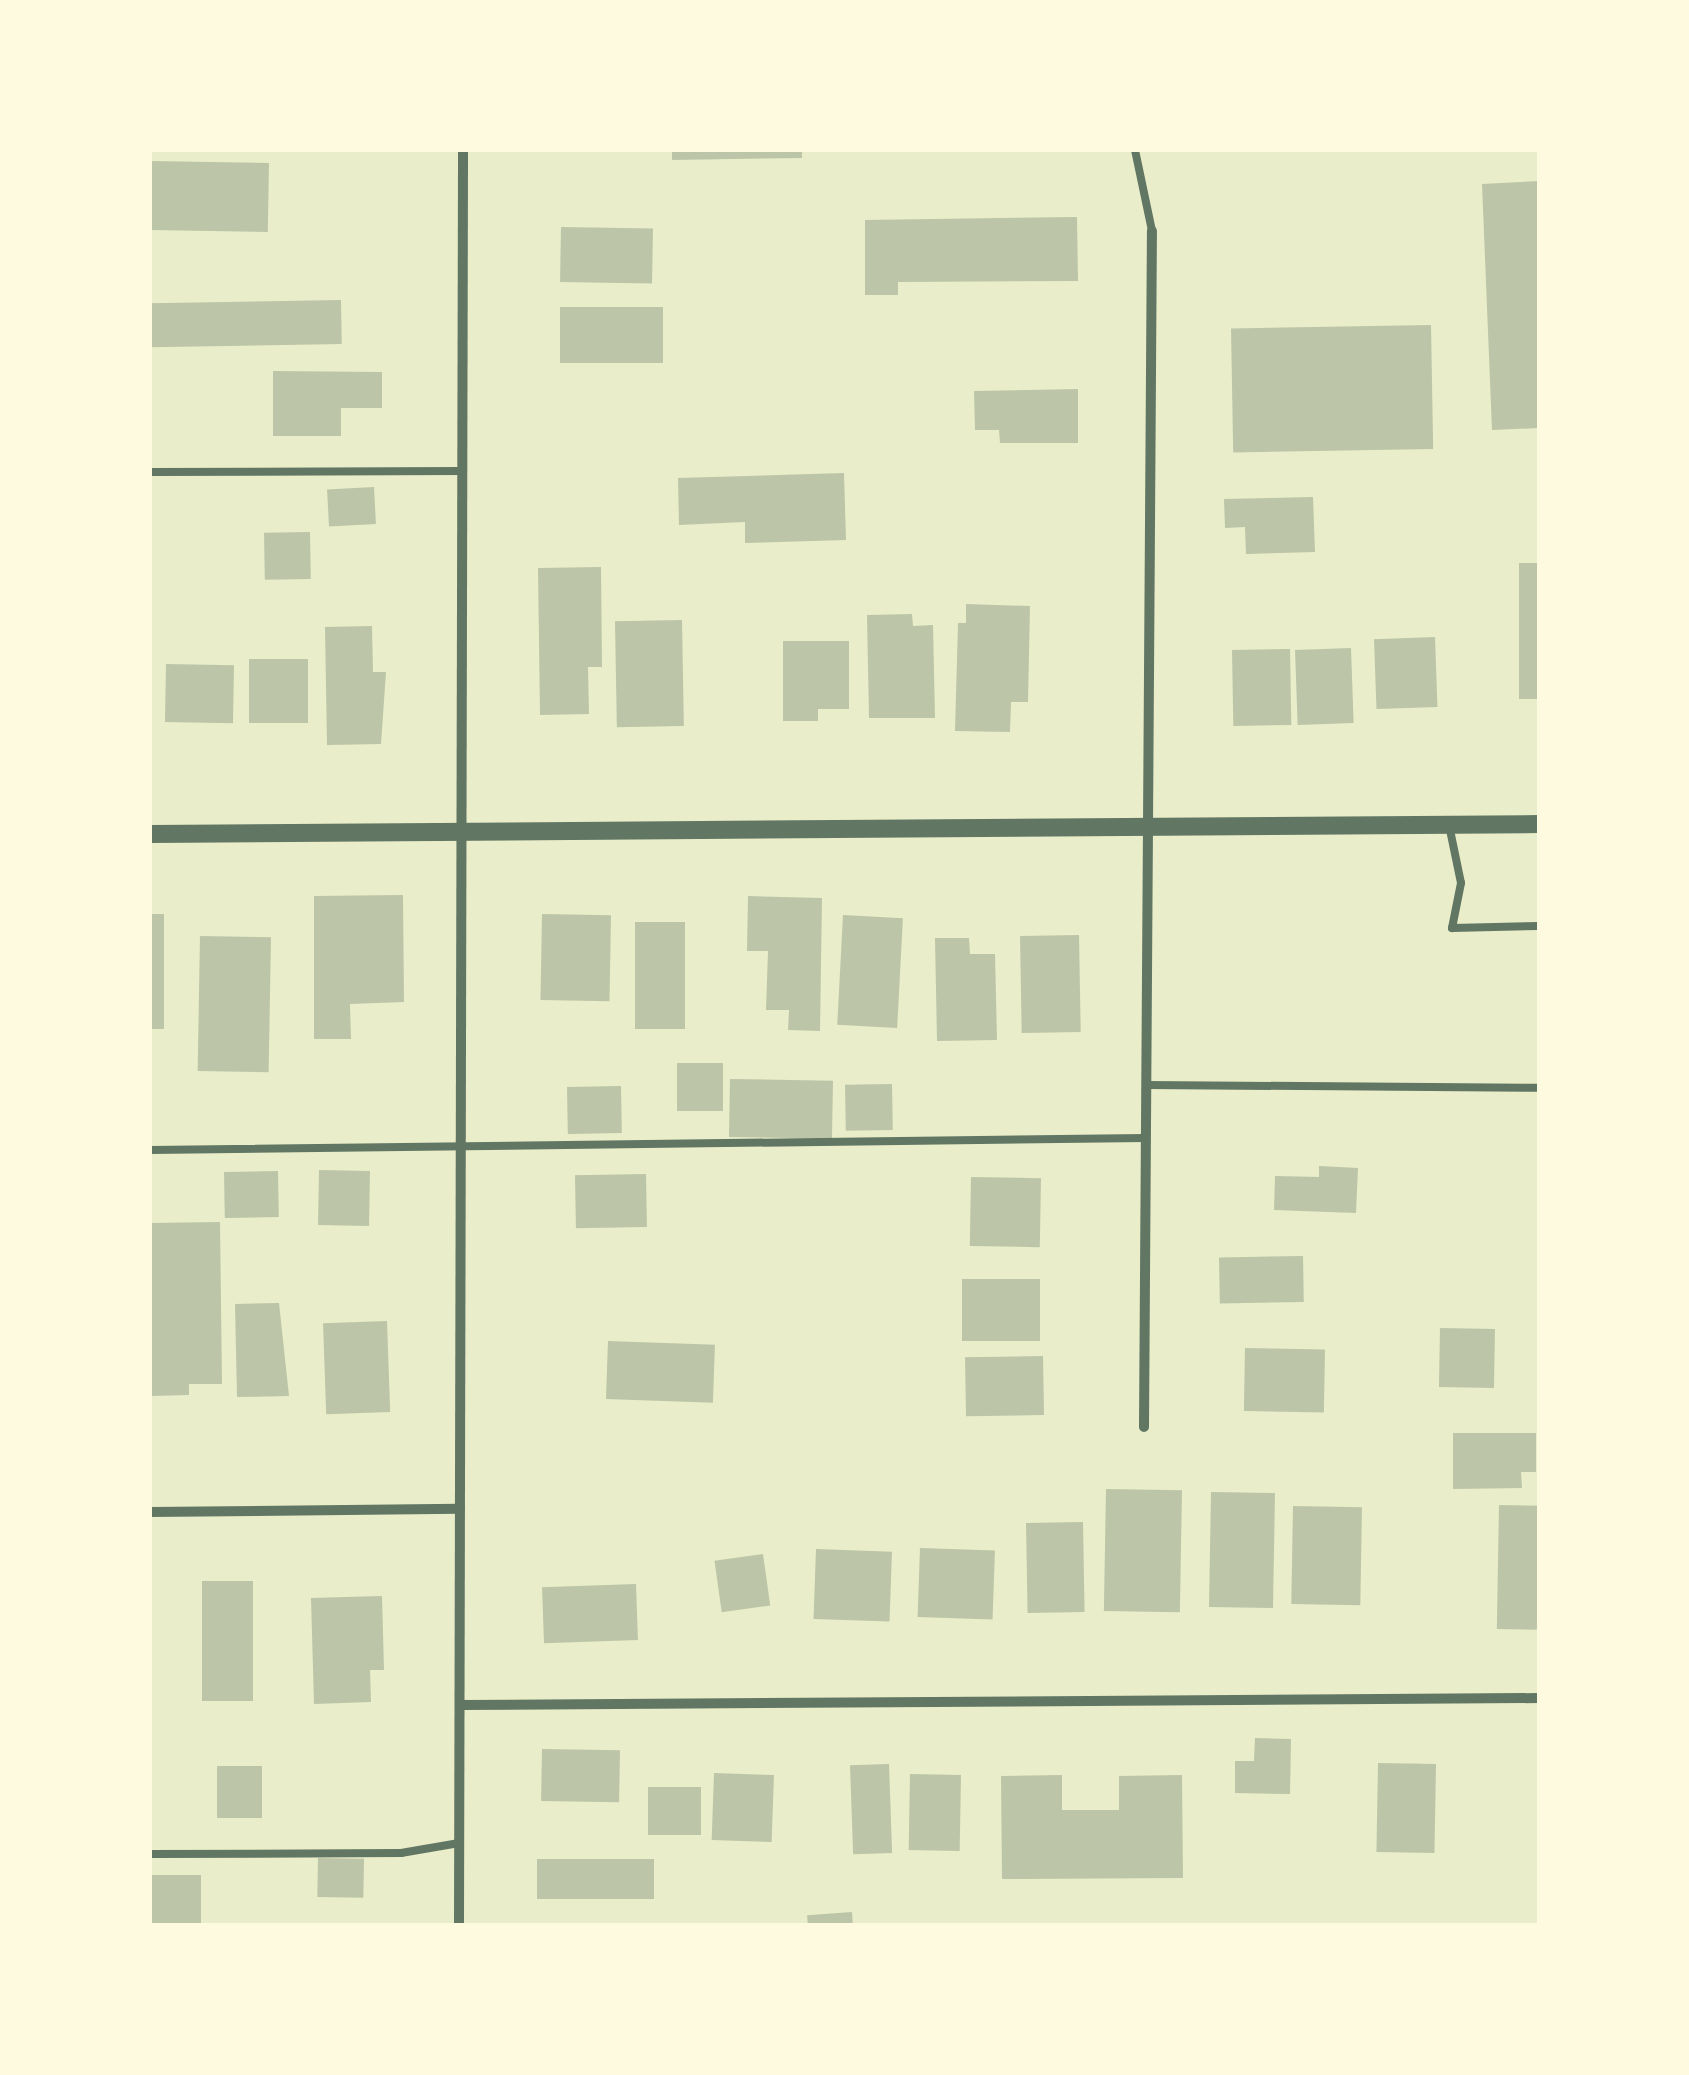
<!DOCTYPE html>
<html>
<head>
<meta charset="utf-8">
<style>
	body { margin:0 }
	#map { position:relative; width:1689px; height:2075px; overflow:hidden; background:#e9edc9; font-family:Raleway,sans-serif }
	div>[style] { position:absolute }
	.building>* { inset:0; background:#bcc5a7; transform-origin:0 0 }
	.service>* { height:8px; margin:-4px; padding:0 4px; transform-origin:4px; border-radius:4px; background:#617663 }
	.minor>* { height:10px; margin:-5px; padding:0 5px; transform-origin:5px; border-radius:5px; background:#617663 }
	.tertiary>* { height:18px; margin:-9px; padding:0 9px; transform-origin:9px; border-radius:9px; background:#617663 }
	span { translate:-50% -50%; white-space:nowrap; text-align:center; line-height:1.15; -webkit-text-stroke:10px #fefae0; paint-order:stroke }
	.frame { position:absolute; inset:0; border:152px solid #fefae0; pointer-events:none }
</style>
</head>
<body>
<div id="map">
	<div class="building">
		<i style="clip-path:polygon(672px 150px,802px 150px,802px 158px,672px 160px)"></i>
		<i style="left:150px;top:161px;width:119px;height:69px;rotate:1deg"></i>
		<i style="clip-path:polygon(1539px 181px,1539px 428px,1492px 430px,1482px 184px)"></i>
		<i style="clip-path:polygon(1077px 217px,1078px 281px,898px 282px,898px 295px,865px 295px,865px 220px)"></i>
		<i style="left:561px;top:227px;width:92px;height:55px;rotate:1deg"></i>
		<i style="left:341px;top:300px;width:44px;height:191px;rotate:89deg"></i>
		<i style="left:560px;top:307px;width:103px;height:56px"></i>
		<i style="left:1431px;top:325px;width:124px;height:200px;rotate:89deg"></i>
		<i style="clip-path:polygon(273px 371px,382px 372px,382px 408px,341px 408px,341px 436px,273px 436px)"></i>
		<i style="clip-path:polygon(1078px 389px,1078px 443px,1000px 443px,999px 430px,975px 430px,974px 391px)"></i>
		<i style="clip-path:polygon(844px 473px,846px 540px,745px 543px,745px 522px,679px 525px,678px 478px)"></i>
		<i style="left:374px;top:487px;width:37px;height:47px;rotate:87deg"></i>
		<i style="clip-path:polygon(1313px 497px,1315px 552px,1246px 554px,1245px 527px,1225px 528px,1224px 499px)"></i>
		<i style="left:310px;top:532px;width:47px;height:46px;rotate:89deg"></i>
		<i style="left:1519px;top:563px;width:20px;height:136px"></i>
		<i style="clip-path:polygon(601px 567px,602px 667px,588px 667px,589px 714px,540px 715px,538px 568px)"></i>
		<i style="clip-path:polygon(966px 604px,1030px 606px,1028px 702px,1011px 702px,1010px 732px,955px 731px,958px 623px,966px 623px)"></i>
		<i style="clip-path:polygon(912px 614px,913px 626px,933px 625px,935px 718px,869px 718px,867px 615px)"></i>
		<i style="left:682px;top:620px;width:106px;height:67px;rotate:89deg"></i>
		<i style="clip-path:polygon(372px 626px,373px 672px,386px 672px,381px 744px,327px 745px,325px 627px)"></i>
		<i style="left:1435px;top:637px;width:70px;height:61px;rotate:88deg"></i>
		<i style="clip-path:polygon(783px 641px,849px 641px,849px 709px,818px 709px,818px 721px,783px 721px)"></i>
		<i style="left:1351px;top:648px;width:75px;height:56px;rotate:88deg"></i>
		<i style="left:1290px;top:649px;width:76px;height:58px;rotate:89deg"></i>
		<i style="left:249px;top:659px;width:59px;height:64px"></i>
		<i style="left:166px;top:664px;width:68px;height:58px;rotate:1deg"></i>
		<i style="clip-path:polygon(403px 895px,404px 1002px,350px 1004px,351px 1039px,314px 1039px,314px 896px)"></i>
		<i style="clip-path:polygon(748px 896px,822px 898px,820px 1031px,788px 1030px,789px 1010px,766px 1010px,768px 951px,747px 951px)"></i>
		<i style="left:150px;top:914px;width:14px;height:115px"></i>
		<i style="left:542px;top:914px;width:69px;height:86px;rotate:1deg"></i>
		<i style="left:843px;top:915px;width:60px;height:110px;rotate:3deg"></i>
		<i style="left:635px;top:922px;width:50px;height:107px"></i>
		<i style="left:1079px;top:935px;width:97px;height:59px;rotate:89deg"></i>
		<i style="left:200px;top:936px;width:71px;height:135px;rotate:1deg"></i>
		<i style="clip-path:polygon(935px 938px,969px 938px,970px 954px,995px 954px,997px 1040px,937px 1041px)"></i>
		<i style="left:677px;top:1063px;width:46px;height:48px"></i>
		<i style="left:730px;top:1079px;width:103px;height:58px;rotate:1deg"></i>
		<i style="left:892px;top:1084px;width:46px;height:47px;rotate:89deg"></i>
		<i style="left:621px;top:1086px;width:47px;height:54px;rotate:89deg"></i>
		<i style="clip-path:polygon(1319px 1166px,1358px 1168px,1356px 1213px,1274px 1210px,1275px 1176px,1319px 1177px)"></i>
		<i style="left:319px;top:1170px;width:51px;height:55px;rotate:1deg"></i>
		<i style="left:278px;top:1171px;width:46px;height:54px;rotate:89deg"></i>
		<i style="left:646px;top:1174px;width:53px;height:71px;rotate:89deg"></i>
		<i style="left:971px;top:1177px;width:70px;height:69px;rotate:1deg"></i>
		<i style="clip-path:polygon(220px 1222px,222px 1384px,189px 1384px,189px 1395px,150px 1396px,150px 1223px)"></i>
		<i style="left:1303px;top:1256px;width:46px;height:84px;rotate:89deg"></i>
		<i style="left:962px;top:1279px;width:78px;height:62px"></i>
		<i style="clip-path:polygon(279px 1303px,289px 1396px,237px 1397px,235px 1304px)"></i>
		<i style="left:387px;top:1321px;width:91px;height:64px;rotate:88deg"></i>
		<i style="left:1440px;top:1328px;width:55px;height:59px;rotate:1deg"></i>
		<i style="left:608px;top:1341px;width:107px;height:58px;rotate:2deg"></i>
		<i style="left:1245px;top:1348px;width:80px;height:63px;rotate:1deg"></i>
		<i style="left:1043px;top:1356px;width:59px;height:78px;rotate:89deg"></i>
		<i style="clip-path:polygon(1453px 1433px,1536px 1433px,1536px 1472px,1521px 1472px,1522px 1488px,1453px 1489px)"></i>
		<i style="left:1106px;top:1489px;width:76px;height:122px;rotate:1deg"></i>
		<i style="left:1211px;top:1492px;width:64px;height:115px;rotate:1deg"></i>
		<i style="left:1499px;top:1505px;width:40px;height:124px;rotate:1deg"></i>
		<i style="left:1293px;top:1506px;width:69px;height:98px;rotate:1deg"></i>
		<i style="left:1083px;top:1522px;width:90px;height:57px;rotate:89deg"></i>
		<i style="left:920px;top:1548px;width:75px;height:69px;rotate:2deg"></i>
		<i style="left:816px;top:1549px;width:76px;height:70px;rotate:2deg"></i>
		<i style="left:763px;top:1554px;width:52px;height:49px;rotate:82deg"></i>
		<i style="left:202px;top:1581px;width:51px;height:120px"></i>
		<i style="left:636px;top:1584px;width:56px;height:94px;rotate:88deg"></i>
		<i style="clip-path:polygon(382px 1596px,384px 1670px,370px 1670px,371px 1702px,314px 1704px,311px 1598px)"></i>
		<i style="clip-path:polygon(1255px 1738px,1291px 1739px,1290px 1794px,1235px 1793px,1235px 1761px,1254px 1761px)"></i>
		<i style="left:542px;top:1749px;width:78px;height:52px;rotate:1deg"></i>
		<i style="left:1378px;top:1763px;width:58px;height:89px;rotate:1deg"></i>
		<i style="left:889px;top:1764px;width:89px;height:39px;rotate:88deg"></i>
		<i style="left:217px;top:1766px;width:45px;height:52px"></i>
		<i style="left:714px;top:1773px;width:60px;height:67px;rotate:2deg"></i>
		<i style="left:910px;top:1774px;width:51px;height:76px;rotate:1deg"></i>
		<i style="clip-path:polygon(1062px 1775px,1062px 1810px,1119px 1810px,1119px 1776px,1182px 1775px,1183px 1878px,1002px 1879px,1001px 1776px)"></i>
		<i style="left:648px;top:1787px;width:53px;height:48px"></i>
		<i style="left:318px;top:1858px;width:46px;height:39px;rotate:1deg"></i>
		<i style="left:654px;top:1859px;width:40px;height:117px;rotate:90deg"></i>
		<i style="left:151px;top:1875px;width:50px;height:50px"></i>
		<i style="left:852px;top:1912px;width:13px;height:45px;rotate:86deg"></i>
	</div>
	<div class="service">
		<i style="left:1135px;top:150px;width:83px;rotate:78.1deg"></i>
		<i style="left:150px;top:472px;width:312px;rotate:-0.2deg"></i>
		<i style="left:1449px;top:825px;width:59px;rotate:78.3deg"></i>
		<i style="left:1461px;top:883px;width:46px;rotate:101.3deg"></i>
		<i style="left:1452px;top:928px;width:87px;rotate:-1.3deg"></i>
		<i style="left:1146px;top:1085px;width:393px;rotate:0.4deg"></i>
		<i style="left:150px;top:1150px;width:996px;rotate:-0.69deg"></i>
		<i style="left:150px;top:1854px;width:251px;rotate:-0.2deg"></i>
		<i style="left:401px;top:1853px;width:59px;rotate:-9.8deg"></i>
	</div>
	<div class="minor">
		<i style="left:1144px;top:1427px;width:1196px;rotate:-89.62deg"></i>
		<i style="left:150px;top:1512px;width:310px;rotate:-0.6deg"></i>
		<i style="left:460px;top:1705px;width:1079px;rotate:-0.37deg"></i>
		<i style="left:459px;top:1925px;width:1775px;rotate:-89.87deg"></i>
	</div>
	<div class="tertiary">
		<i style="left:150px;top:834px;width:1389px;rotate:-0.41deg"></i>
	</div>
	<div class="frame"></div>
</div>
</body>
</html>
